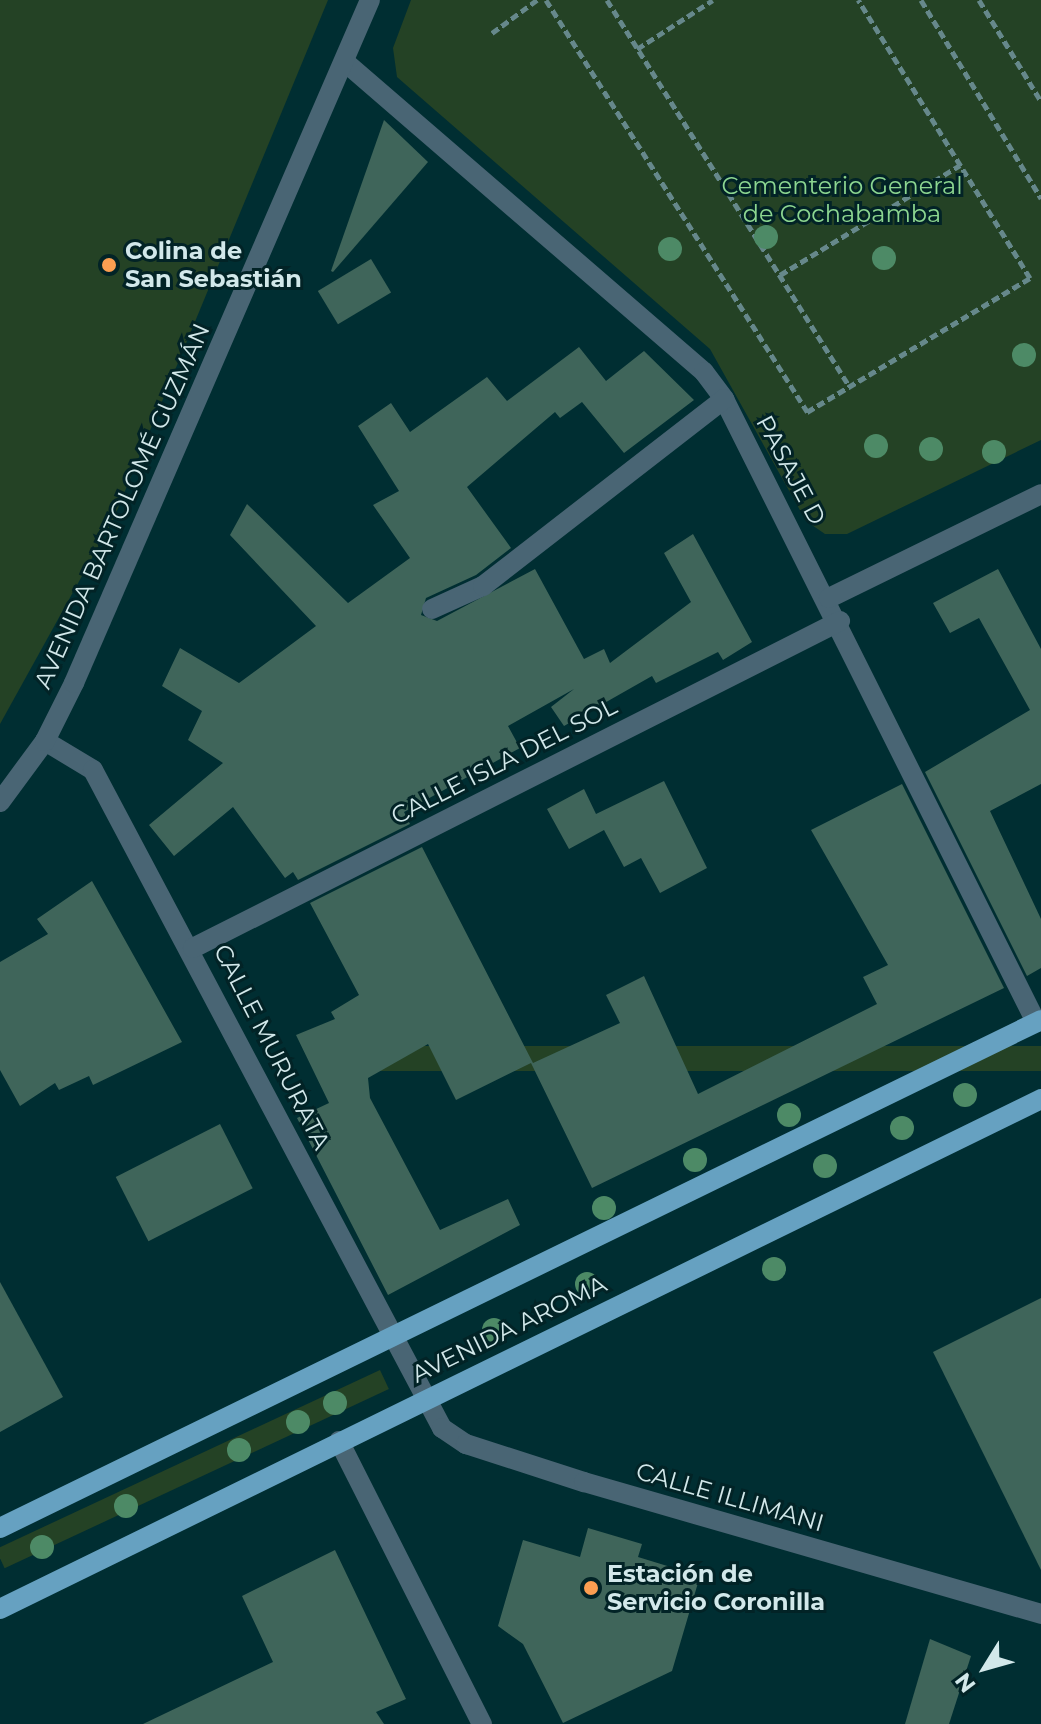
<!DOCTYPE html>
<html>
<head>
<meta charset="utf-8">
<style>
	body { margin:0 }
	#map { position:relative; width:1041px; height:1724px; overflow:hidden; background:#002e32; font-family:Montserrat,sans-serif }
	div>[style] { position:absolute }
	.green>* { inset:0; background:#244225; transform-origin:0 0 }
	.building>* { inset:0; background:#3f655a; transform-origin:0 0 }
	.path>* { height:5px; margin-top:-2.5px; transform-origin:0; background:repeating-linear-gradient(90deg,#66888b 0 8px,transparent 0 12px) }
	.minor>* { height:20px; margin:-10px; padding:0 10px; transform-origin:10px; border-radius:10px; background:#496574 }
	.major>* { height:20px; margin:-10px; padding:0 10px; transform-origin:10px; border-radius:10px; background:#66a1c1 }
	.trees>* { width:24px; height:24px; margin:-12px; border-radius:50%; background:#4d8a66 }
	.dots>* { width:22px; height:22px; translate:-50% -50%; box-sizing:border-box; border:4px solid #022326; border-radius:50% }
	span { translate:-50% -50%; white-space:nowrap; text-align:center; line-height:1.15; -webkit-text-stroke:6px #022326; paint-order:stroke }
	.park-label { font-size:24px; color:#8cd690 }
	.poi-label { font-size:24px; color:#d2e8ea; font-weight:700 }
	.left { translate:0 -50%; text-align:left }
	.street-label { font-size:24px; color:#d2e8ea }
	.north { position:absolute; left:945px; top:1628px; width:80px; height:80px; -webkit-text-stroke:6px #022326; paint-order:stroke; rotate:233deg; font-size:22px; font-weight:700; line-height:32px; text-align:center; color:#d2e8ea }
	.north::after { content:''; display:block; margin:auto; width:28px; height:36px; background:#d2e8ea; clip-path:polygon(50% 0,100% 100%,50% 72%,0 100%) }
</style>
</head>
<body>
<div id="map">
	<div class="green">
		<i style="clip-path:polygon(0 0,328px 0,113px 520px,0 724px)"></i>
		<i style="clip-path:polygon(411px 0,1041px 0,1041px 440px,847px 534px,825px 534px,806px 521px,710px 349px,397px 77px,393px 48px)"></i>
		<i style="left:1041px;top:1046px;width:25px;height:687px;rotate:90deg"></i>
		<i style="left:380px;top:1370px;width:21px;height:424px;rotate:65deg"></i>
	</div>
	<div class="building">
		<i style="clip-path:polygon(384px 120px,428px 162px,333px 272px,331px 271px)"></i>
		<i style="left:371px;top:259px;width:39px;height:62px;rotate:59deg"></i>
		<i style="clip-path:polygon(579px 347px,606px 381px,644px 351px,694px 400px,624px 453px,582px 402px,560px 418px,555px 412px,467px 487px,511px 548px,476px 575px,426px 598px,421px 615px,437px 621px,535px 569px,584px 659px,604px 649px,610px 663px,691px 602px,664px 553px,693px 534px,752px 642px,723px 660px,718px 652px,656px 683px,652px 676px,564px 726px,551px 707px,574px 689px,508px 726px,520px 748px,404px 812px,410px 824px,298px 880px,293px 872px,285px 878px,233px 807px,174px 856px,149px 825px,223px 763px,188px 740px,202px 711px,162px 686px,180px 648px,239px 683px,316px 626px,230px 535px,247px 504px,348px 603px,410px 558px,373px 505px,399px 491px,358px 426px,391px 403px,410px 432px,487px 377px,507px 401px)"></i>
		<i style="clip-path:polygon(998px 569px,1041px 649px,1041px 784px,990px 811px,1041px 919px,1041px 968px,1027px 976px,925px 772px,1030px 710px,979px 618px,950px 633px,933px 603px)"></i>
		<i style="clip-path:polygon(664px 781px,707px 868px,660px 893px,641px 858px,624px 867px,604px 830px,569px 849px,547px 809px,584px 789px,596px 814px)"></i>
		<i style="clip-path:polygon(902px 784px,1004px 988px,592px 1188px,531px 1063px,456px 1100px,428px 1044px,368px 1078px,370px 1098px,440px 1230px,508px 1199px,520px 1225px,388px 1295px,297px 1118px,329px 1103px,296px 1035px,335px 1019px,331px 1012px,359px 995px,310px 903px,422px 847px,533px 1063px,620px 1023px,606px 995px,644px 976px,698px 1094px,877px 1004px,863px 977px,888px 965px,811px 830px)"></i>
		<i style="clip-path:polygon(92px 881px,182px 1042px,93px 1085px,89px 1076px,59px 1090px,55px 1083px,20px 1106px,0 1070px,0 962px,48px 934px,37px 919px)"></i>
		<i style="left:220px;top:1124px;width:72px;height:117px;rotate:63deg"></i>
		<i style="clip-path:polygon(0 1282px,63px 1397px,0 1432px)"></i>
		<i style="clip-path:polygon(1041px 1298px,1041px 1570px,933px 1352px)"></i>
		<i style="clip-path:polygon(588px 1528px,642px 1544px,638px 1557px,700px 1576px,672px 1671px,563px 1723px,523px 1644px,498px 1626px,523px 1540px,580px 1557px)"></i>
		<i style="clip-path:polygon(335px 1550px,406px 1699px,376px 1712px,384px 1724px,143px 1724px,273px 1662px,242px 1596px)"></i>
		<i style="clip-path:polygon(930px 1639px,971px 1656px,949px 1724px,905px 1724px)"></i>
	</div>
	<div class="path">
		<i style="left:546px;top:0;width:488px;rotate:57.6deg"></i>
		<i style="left:807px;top:412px;width:260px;rotate:-31deg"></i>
		<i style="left:1030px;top:278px;width:327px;rotate:-121.7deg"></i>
		<i style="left:607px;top:0;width:456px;rotate:57.9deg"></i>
		<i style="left:921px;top:0;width:232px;rotate:58.8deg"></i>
		<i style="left:979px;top:0;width:119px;rotate:58.5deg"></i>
		<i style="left:492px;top:33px;width:56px;rotate:-36.3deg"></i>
		<i style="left:637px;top:49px;width:90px;rotate:-32.8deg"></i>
		<i style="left:780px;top:275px;width:211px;rotate:-31.4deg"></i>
	</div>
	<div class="minor">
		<i style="left:345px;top:62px;width:474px;rotate:40.8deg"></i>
		<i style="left:704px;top:372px;width:34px;rotate:53deg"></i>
		<i style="left:724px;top:399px;width:697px;rotate:63.4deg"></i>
		<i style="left:829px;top:598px;width:236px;rotate:-26.1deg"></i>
		<i style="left:432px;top:609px;width:56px;rotate:-24.3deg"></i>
		<i style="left:483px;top:586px;width:305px;rotate:-37.8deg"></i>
		<i style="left:45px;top:741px;width:56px;rotate:31.1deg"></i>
		<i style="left:93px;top:770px;width:745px;rotate:62.06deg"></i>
		<i style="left:442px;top:1428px;width:29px;rotate:34deg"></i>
		<i style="left:466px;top:1444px;width:124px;rotate:17.9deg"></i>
		<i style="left:584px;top:1482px;width:476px;rotate:16.1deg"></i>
		<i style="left:0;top:802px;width:76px;rotate:-53.6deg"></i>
		<i style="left:45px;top:741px;width:65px;rotate:-63.4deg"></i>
		<i style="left:74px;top:683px;width:744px;rotate:-66.57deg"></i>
		<i style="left:193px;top:948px;width:725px;rotate:-26.81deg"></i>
		<i style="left:339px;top:1441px;width:317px;rotate:63.2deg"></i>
	</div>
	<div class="major">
		<i style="left:0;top:1528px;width:1158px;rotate:-26.01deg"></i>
		<i style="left:0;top:1609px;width:1159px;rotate:-26.1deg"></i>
	</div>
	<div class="trees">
		<i style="left:766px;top:237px"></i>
		<i style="left:670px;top:249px"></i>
		<i style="left:884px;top:258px"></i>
		<i style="left:1024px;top:355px"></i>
		<i style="left:876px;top:446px"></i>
		<i style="left:931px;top:449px"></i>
		<i style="left:994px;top:452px"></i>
		<i style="left:965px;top:1095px"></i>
		<i style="left:789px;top:1115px"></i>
		<i style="left:902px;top:1128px"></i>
		<i style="left:695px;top:1160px"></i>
		<i style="left:825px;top:1166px"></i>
		<i style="left:604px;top:1208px"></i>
		<i style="left:774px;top:1269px"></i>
		<i style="left:587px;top:1284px"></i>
		<i style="left:494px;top:1330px"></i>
		<i style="left:335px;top:1403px"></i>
		<i style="left:298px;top:1422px"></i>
		<i style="left:239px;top:1450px"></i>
		<i style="left:126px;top:1506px"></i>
		<i style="left:42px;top:1547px"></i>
	</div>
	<div class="dots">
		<i style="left:109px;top:265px;background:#fb9e51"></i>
		<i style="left:591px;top:1588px;background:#fb9e51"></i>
	</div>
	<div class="park-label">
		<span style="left:842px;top:200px">Cementerio General<br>de Cochabamba</span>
	</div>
	<div class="poi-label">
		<span class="left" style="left:125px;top:265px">Colina de<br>San Sebastián</span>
		<span class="left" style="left:607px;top:1588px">Estación de<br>Servicio Coronilla</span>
	</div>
	<div class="street-label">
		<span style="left:791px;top:470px;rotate:62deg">PASAJE D</span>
		<span style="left:122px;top:506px;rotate:-66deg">AVENIDA BARTOLOMÉ GUZMÁN</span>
		<span style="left:504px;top:761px;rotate:-27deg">CALLE ISLA DEL SOL</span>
		<span style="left:272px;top:1047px;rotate:63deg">CALLE MURURATA</span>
		<span style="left:509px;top:1329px;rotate:-26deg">AVENIDA AROMA</span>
		<span style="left:730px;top:1497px;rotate:16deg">CALLE ILLIMANI</span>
	</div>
	<div class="north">N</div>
</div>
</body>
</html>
